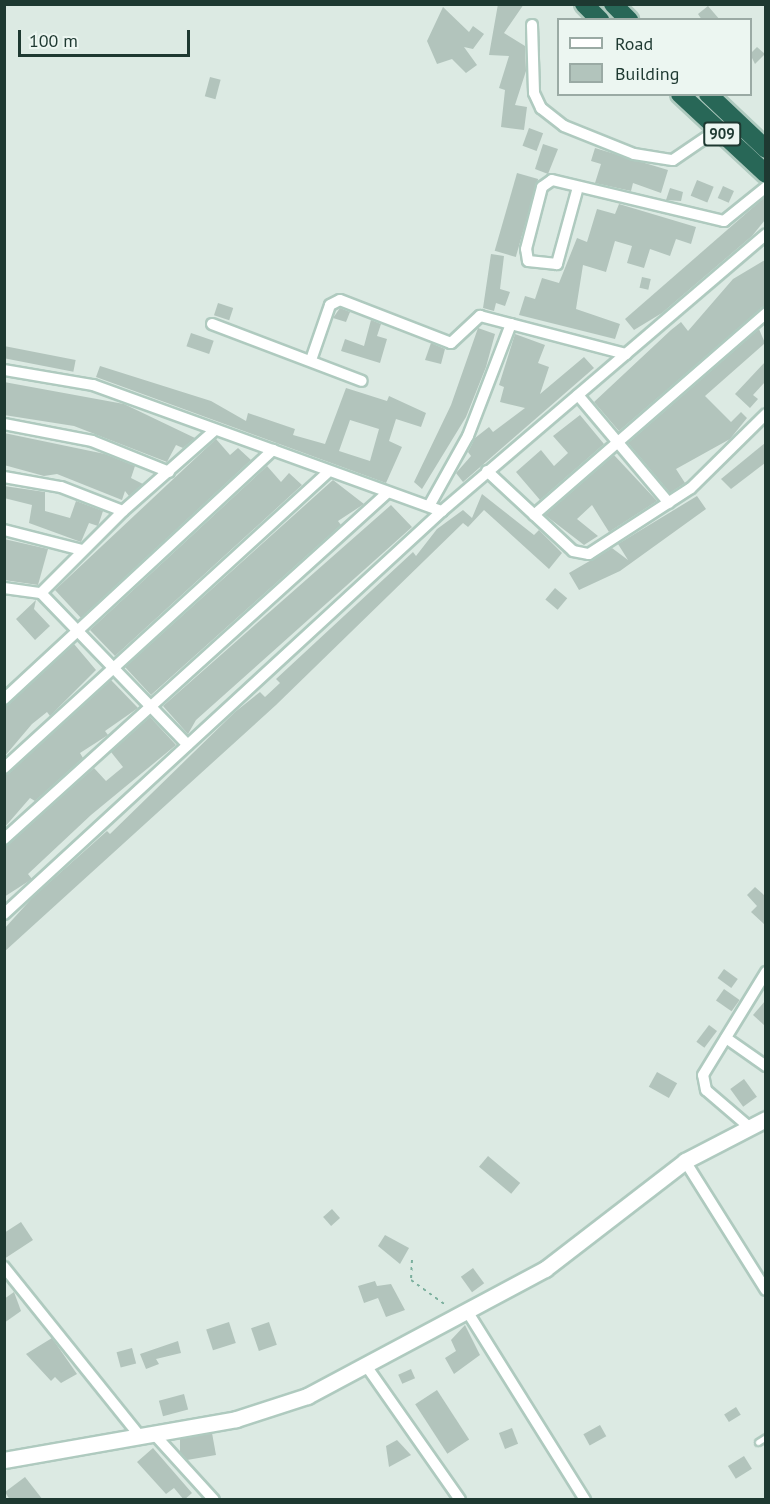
<!DOCTYPE html>
<html>
<head>
<meta charset="utf-8">
<style>
	body { margin:0 }
	#map { position:relative; width:770px; height:1504px; overflow:hidden; background:#dceae3; font-family:"PT Sans",sans-serif }
	div>[style] { position:absolute }
	.building>* { inset:0; background:#b2c4bc; transform-origin:0 0 }
	.path>* { height:2px; margin-top:-1px; transform-origin:0; background:repeating-linear-gradient(90deg,#7baf9d 0 3px,transparent 0 7.5px) }
	.roads { filter:drop-shadow(2px 0 #afcabf) drop-shadow(-2px 0 #afcabf) drop-shadow(0 2px #afcabf) drop-shadow(0 -2px #afcabf) }
	.lane>* { height:5px; margin:-2.5px; padding:0 2.5px; transform-origin:2.5px; border-radius:2.5px; background:#fff }
	.street>* { height:10px; margin:-5px; padding:0 5px; transform-origin:5px; border-radius:5px; background:#fff }
	.secondary>* { height:15px; margin:-7.5px; padding:0 7.5px; transform-origin:7.5px; border-radius:7.5px; background:#fff }
	.highway>* { height:18px; margin:-9px; padding:0 9px; transform-origin:9px; border-radius:9px; background:#286757 }
	span { translate:-50% -50%; white-space:nowrap; text-align:center; line-height:1.15; -webkit-text-stroke:4.5px #ecf6f1; paint-order:stroke }
	.shield-label span { padding:2px 4px; background:#ecf6f1; border:2px solid; border-radius:4px; -webkit-text-stroke-width:0 }
	.shield-label { font-size:15px; color:#1e3931; font-weight:700 }
	.frame { position:absolute; inset:0; border:6px solid #1e3931; pointer-events:none }
	.legend { position:absolute; left:557px; top:18px; width:195px; height:78px; box-sizing:border-box; background:#ecf6f1; border:2px solid #9aaaa4; margin:0; padding:8px 10px; list-style:none; font-size:18px; color:#1e3931 }
	.legend li { display:flex; align-items:center; gap:12px; height:30px }
	.legend b { width:30px; border:2px solid #9aaaa4 }
	.scale { position:absolute; left:18px; top:30px; width:172px; height:27px; box-sizing:border-box; border:3px solid #1e3931; border-top:0; padding-left:8px; font-size:18px; line-height:21px; white-space:nowrap; color:#1e3931; -webkit-text-stroke:4px #ecf6f1; paint-order:stroke }
</style>
</head>
<body>
<div id="map">
	<div class="building">
		<i style="clip-path:polygon(498px 4px,524px 4px,504px 33px,525px 46px,526px 71px,515px 105px,527px 107px,524px 130px,501px 127px,505px 90px,499px 88px,509px 56px,489px 55px)"></i>
		<i style="clip-path:polygon(708px 6px,720px 20px,702px 20px,698px 14px)"></i>
		<i style="clip-path:polygon(443px 7px,469px 32px,473px 26px,484px 34px,473px 49px,464px 47px,477px 65px,466px 73px,452px 59px,437px 64px,427px 41px)"></i>
		<i style="clip-path:polygon(757px 47px,765px 54px,755px 64px,750px 54px)"></i>
		<i style="left:210px;top:77px;width:11px;height:20px;rotate:15deg"></i>
		<i style="left:529px;top:128px;width:15px;height:19px;rotate:20deg"></i>
		<i style="clip-path:polygon(543px 144px,558px 149px,548px 174px,535px 169px)"></i>
		<i style="clip-path:polygon(595px 148px,668px 170px,661px 193px,633px 183px,631px 191px,595px 183px,601px 164px,591px 161px)"></i>
		<i style="left:517px;top:173px;width:22px;height:81px;rotate:16deg"></i>
		<i style="left:697px;top:180px;width:18px;height:17px;rotate:22deg"></i>
		<i style="left:723px;top:186px;width:12px;height:13px;rotate:24deg"></i>
		<i style="clip-path:polygon(670px 188px,683px 192px,681px 201px,666px 200px)"></i>
		<i style="clip-path:polygon(765px 197px,765px 220px,752px 236px,662px 313px,634px 330px,625px 319px)"></i>
		<i style="clip-path:polygon(619px 204px,696px 227px,691px 244px,676px 239px,670px 256px,650px 249px,644px 268px,627px 263px,632px 246px,615px 241px,606px 272px,583px 265px,576px 309px,620px 324px,615px 339px,519px 315px,525px 296px,535px 299px,542px 278px,559px 283px,577px 238px,587px 242px,597px 209px,615px 214px)"></i>
		<i style="clip-path:polygon(491px 254px,504px 256px,500px 289px,510px 292px,505px 306px,496px 303px,494px 311px,483px 308px)"></i>
		<i style="clip-path:polygon(765px 260px,765px 306px,619px 431px,594px 402px,671px 330px,681px 322px,688px 331px,733px 279px)"></i>
		<i style="left:642px;top:277px;width:9px;height:11px;rotate:13deg"></i>
		<i style="left:218px;top:303px;width:16px;height:13px;rotate:18deg"></i>
		<i style="clip-path:polygon(340px 308px,350px 312px,346px 322px,333px 318px)"></i>
		<i style="clip-path:polygon(371px 320px,381px 324px,377px 336px,387px 339px,380px 363px,341px 351px,345px 339px,364px 346px)"></i>
		<i style="clip-path:polygon(478px 328px,495px 334px,486px 367px,466px 417px,422px 489px,414px 482px,451px 405px)"></i>
		<i style="clip-path:polygon(759px 329px,765px 343px,705px 396px,731px 422px,741px 412px,747px 418px,730px 439px,676px 469px,685px 483px,670px 493px,628px 443px)"></i>
		<i style="left:191px;top:333px;width:24px;height:14px;rotate:19deg"></i>
		<i style="clip-path:polygon(515px 334px,545px 345px,538px 363px,549px 367px,540px 394px,584px 357px,594px 368px,463px 482px,456px 473px,471px 456px,468px 452px,475px 438px,489px 427px,493px 432px,525px 408px,500px 402px,504px 387px,499px 385px)"></i>
		<i style="clip-path:polygon(431px 343px,445px 349px,441px 364px,425px 360px)"></i>
		<i style="left:4px;top:346px;width:73px;height:12px;rotate:11deg"></i>
		<i style="clip-path:polygon(765px 362px,765px 382px,753px 395px,758px 399px,750px 408px,735px 394px)"></i>
		<i style="clip-path:polygon(evenodd,100px 366px,211px 401px,246px 421px,248px 413px,295px 429px,293px 435px,325px 444px,346px 388px,387px 401px,389px 396px,426px 413px,421px 427px,396px 419px,389px 441px,402px 447px,386px 483px,96px 377px,100px 366px,350px 420px,379px 429px,370px 461px,339px 451px,350px 420px)"></i>
		<i style="clip-path:polygon(4px 382px,124px 404px,195px 438px,183px 448px,176px 445px,167px 462px,74px 426px,4px 415px)"></i>
		<i style="clip-path:polygon(580px 415px,604px 444px,540px 500px,516px 472px,541px 450px,554px 466px,568px 453px,553px 436px)"></i>
		<i style="clip-path:polygon(4px 433px,105px 454px,135px 466px,131px 478px,143px 484px,129px 496px,125px 491px,122px 500px,57px 474px,44px 476px,4px 465px)"></i>
		<i style="clip-path:polygon(216px 439px,230px 455px,238px 448px,251px 460px,81px 618px,55px 590px)"></i>
		<i style="clip-path:polygon(765px 443px,765px 463px,731px 489px,721px 479px)"></i>
		<i style="clip-path:polygon(614px 455px,657px 501px,609px 532px,592px 505px,577px 519px,598px 536px,584px 545px,545px 515px)"></i>
		<i style="clip-path:polygon(267px 466px,281px 482px,289px 473px,302px 485px,115px 656px,90px 630px)"></i>
		<i style="clip-path:polygon(333px 480px,364px 504px,338px 521px,341px 525px,151px 695px,125px 667px)"></i>
		<i style="clip-path:polygon(4px 486px,45px 492px,45px 511px,70px 518px,76px 501px,103px 511px,98px 526px,89px 523px,81px 542px,29px 523px,32px 505px,4px 498px)"></i>
		<i style="clip-path:polygon(482px 494px,534px 535px,539px 530px,562px 553px,549px 569px,484px 510px,468px 527px,463px 523px,276px 705px,4px 952px,4px 929px,33px 897px,107px 831px,110px 834px,235px 712px,260px 692px,265px 697px,280px 683px,276px 679px,413px 552px,416px 556px,437px 529px,463px 510px,472px 518px)"></i>
		<i style="clip-path:polygon(697px 496px,706px 509px,620px 571px,579px 590px,569px 573px,612px 548px,628px 560px,618px 544px)"></i>
		<i style="clip-path:polygon(391px 505px,412px 527px,196px 720px,188px 734px,163px 706px)"></i>
		<i style="clip-path:polygon(4px 539px,48px 549px,38px 585px,4px 580px)"></i>
		<i style="left:555px;top:588px;width:16px;height:15px;rotate:40deg"></i>
		<i style="clip-path:polygon(36px 600px,34px 609px,50px 626px,35px 640px,16px 619px)"></i>
		<i style="clip-path:polygon(74px 644px,96px 670px,50px 716px,47px 712px,32px 724px,4px 757px,4px 706px)"></i>
		<i style="clip-path:polygon(111px 680px,138px 708px,105px 731px,108px 735px,80px 753px,83px 758px,35px 801px,30px 798px,4px 828px,4px 775px)"></i>
		<i style="clip-path:polygon(150px 717px,176px 745px,91px 815px,28px 874px,32px 879px,4px 897px,4px 846px,94px 768px,106px 781px,123px 767px,111px 752px)"></i>
		<i style="clip-path:polygon(755px 887px,765px 896px,765px 925px,751px 912px,757px 906px,747px 895px)"></i>
		<i style="left:724px;top:969px;width:17px;height:11px;rotate:36deg"></i>
		<i style="left:724px;top:989px;width:19px;height:14px;rotate:35deg"></i>
		<i style="clip-path:polygon(765px 1001px,765px 1026px,753px 1015px)"></i>
		<i style="left:709px;top:1025px;width:10px;height:21px;rotate:37deg"></i>
		<i style="left:657px;top:1072px;width:23px;height:17px;rotate:29deg"></i>
		<i style="left:744px;top:1079px;width:22px;height:17px;rotate:54deg"></i>
		<i style="left:488px;top:1156px;width:42px;height:14px;rotate:40deg"></i>
		<i style="left:332px;top:1209px;width:12px;height:12px;rotate:48deg"></i>
		<i style="clip-path:polygon(21px 1222px,33px 1240px,4px 1259px,4px 1233px)"></i>
		<i style="clip-path:polygon(385px 1235px,409px 1248px,400px 1264px,378px 1246px)"></i>
		<i style="left:473px;top:1268px;width:19px;height:15px;rotate:54deg"></i>
		<i style="clip-path:polygon(375px 1281px,377px 1286px,391px 1284px,405px 1310px,386px 1317px,378px 1298px,364px 1303px,358px 1286px)"></i>
		<i style="clip-path:polygon(14px 1292px,21px 1311px,4px 1323px,4px 1299px)"></i>
		<i style="left:229px;top:1322px;width:22px;height:24px;rotate:72deg"></i>
		<i style="left:269px;top:1322px;width:24px;height:19px;rotate:71deg"></i>
		<i style="clip-path:polygon(465px 1325px,480px 1355px,454px 1374px,445px 1358px,456px 1351px,451px 1340px)"></i>
		<i style="clip-path:polygon(52px 1338px,77px 1374px,61px 1383px,55px 1377px,51px 1381px,26px 1354px)"></i>
		<i style="clip-path:polygon(178px 1341px,181px 1353px,156px 1359px,159px 1364px,146px 1369px,140px 1354px)"></i>
		<i style="left:132px;top:1348px;width:16px;height:16px;rotate:75deg"></i>
		<i style="left:411px;top:1369px;width:10px;height:14px;rotate:66deg"></i>
		<i style="left:437px;top:1390px;width:59px;height:26px;rotate:57deg"></i>
		<i style="left:184px;top:1394px;width:16px;height:26px;rotate:75deg"></i>
		<i style="left:736px;top:1407px;width:9px;height:14px;rotate:58deg"></i>
		<i style="left:600px;top:1425px;width:13px;height:19px;rotate:61deg"></i>
		<i style="left:512px;top:1428px;width:17px;height:14px;rotate:69deg"></i>
		<i style="clip-path:polygon(212px 1433px,216px 1455px,187px 1460px,180px 1452px,180px 1439px)"></i>
		<i style="clip-path:polygon(397px 1440px,411px 1455px,389px 1467px,386px 1446px)"></i>
		<i style="clip-path:polygon(153px 1448px,192px 1493px,184px 1500px,174px 1488px,166px 1494px,137px 1462px)"></i>
		<i style="left:744px;top:1456px;width:15px;height:19px;rotate:58deg"></i>
		<i style="clip-path:polygon(25px 1477px,43px 1500px,10px 1500px,5px 1492px)"></i>
	</div>
	<div class="path">
		<i style="left:412px;top:1260px;width:20px;rotate:93deg"></i>
		<i style="left:411px;top:1280px;width:44px;rotate:35.8deg"></i>
	</div>
	<div class="roads">
		<div class="lane">
			<i style="left:758px;top:1442px;width:9px;rotate:-32deg"></i>
		</div>
		<div class="street">
			<i style="left:532px;top:25px;width:68px;rotate:88.3deg"></i>
			<i style="left:534px;top:93px;width:17px;rotate:65deg"></i>
			<i style="left:541px;top:108px;width:29px;rotate:38deg"></i>
			<i style="left:564px;top:126px;width:75px;rotate:21.8deg"></i>
			<i style="left:634px;top:154px;width:39px;rotate:9deg"></i>
			<i style="left:673px;top:160px;width:53px;rotate:-34.3deg"></i>
			<i style="left:578px;top:187px;width:80px;rotate:105.3deg"></i>
			<i style="left:557px;top:264px;width:29px;rotate:-174deg"></i>
			<i style="left:528px;top:261px;width:12px;rotate:-99deg"></i>
			<i style="left:526px;top:249px;width:64px;rotate:-75.5deg"></i>
			<i style="left:542px;top:187px;width:12px;rotate:-35deg"></i>
			<i style="left:552px;top:180px;width:177px;rotate:13.4deg"></i>
			<i style="left:724px;top:221px;width:54px;rotate:-39deg"></i>
			<i style="left:212px;top:324px;width:160px;rotate:20.8deg"></i>
			<i style="left:311px;top:360px;width:58px;rotate:-70.9deg"></i>
			<i style="left:330px;top:305px;width:11px;rotate:-27deg"></i>
			<i style="left:340px;top:300px;width:119px;rotate:21.2deg"></i>
			<i style="left:451px;top:343px;width:40px;rotate:-43deg"></i>
			<i style="left:480px;top:316px;width:151px;rotate:14.6deg"></i>
			<i style="left:4px;top:370px;width:90px;rotate:9.6deg"></i>
			<i style="left:93px;top:385px;width:371px;rotate:19.9deg"></i>
			<i style="left:578px;top:395px;width:141px;rotate:49.9deg"></i>
			<i style="left:4px;top:424px;width:90px;rotate:10.9deg"></i>
			<i style="left:92px;top:441px;width:83px;rotate:21.9deg"></i>
			<i style="left:487px;top:471px;width:117px;rotate:42.9deg"></i>
			<i style="left:573px;top:551px;width:16px;rotate:11deg"></i>
			<i style="left:589px;top:554px;width:121px;rotate:-32.9deg"></i>
			<i style="left:691px;top:488px;width:105px;rotate:-44.6deg"></i>
			<i style="left:4px;top:477px;width:58px;rotate:10deg"></i>
			<i style="left:61px;top:487px;width:66px;rotate:21.2deg"></i>
			<i style="left:429px;top:506px;width:80px;rotate:-60.9deg"></i>
			<i style="left:468px;top:436px;width:120px;rotate:-69deg"></i>
			<i style="left:534px;top:515px;width:308px;rotate:-41deg"></i>
			<i style="left:4px;top:530px;width:81px;rotate:14.4deg"></i>
			<i style="left:4px;top:588px;width:37px;rotate:8deg"></i>
			<i style="left:41px;top:593px;width:211px;rotate:46deg"></i>
			<i style="left:41px;top:593px;width:116px;rotate:-45deg"></i>
			<i style="left:123px;top:511px;width:123px;rotate:-41.4deg"></i>
			<i style="left:4px;top:699px;width:367px;rotate:-42.8deg"></i>
			<i style="left:4px;top:768px;width:437px;rotate:-42.4deg"></i>
			<i style="left:4px;top:839px;width:516px;rotate:-42.09deg"></i>
			<i style="left:4px;top:914px;width:595px;rotate:-42.62deg"></i>
			<i style="left:442px;top:511px;width:426px;rotate:-40.5deg"></i>
			<i style="left:726px;top:1038px;width:49px;rotate:35deg"></i>
			<i style="left:748px;top:1126px;width:55px;rotate:-139.4deg"></i>
			<i style="left:706px;top:1090px;width:15px;rotate:-101deg"></i>
			<i style="left:703px;top:1075px;width:121px;rotate:-58.5deg"></i>
			<i style="left:685px;top:1161px;width:152px;rotate:57.9deg"></i>
			<i style="left:4px;top:1267px;width:217px;rotate:51.2deg"></i>
			<i style="left:467px;top:1311px;width:223px;rotate:58deg"></i>
			<i style="left:367px;top:1367px;width:162px;rotate:55deg"></i>
			<i style="left:154px;top:1434px;width:89px;rotate:47.7deg"></i>
		</div>
		<div class="secondary">
			<i style="left:4px;top:1460px;width:236px;rotate:-10deg"></i>
			<i style="left:236px;top:1419px;width:75px;rotate:-17.9deg"></i>
			<i style="left:307px;top:1396px;width:270px;rotate:-28.1deg"></i>
			<i style="left:545px;top:1269px;width:177px;rotate:-37.6deg"></i>
			<i style="left:685px;top:1161px;width:91px;rotate:-27.4deg"></i>
		</div>
		<div class="highway">
			<i style="left:584px;top:4px;width:23px;rotate:45deg"></i>
			<i style="left:613px;top:4px;width:23px;rotate:45deg"></i>
			<i style="left:680px;top:94px;width:117px;rotate:42.9deg"></i>
			<i style="left:708px;top:94px;width:80px;rotate:43.5deg"></i>
		</div>
	</div>
	<div class="shield-label">
		<span style="left:722px;top:134px">909</span>
	</div>
	<div class="frame"></div>
	<ul class="legend">
	<li><b style="height:8px;background:#fff"></b>Road</li>
	<li><b style="height:16px;background:#b2c4bc"></b>Building</li>
	</ul>
	<div class="scale">100 m</div>
</div>
</body>
</html>
